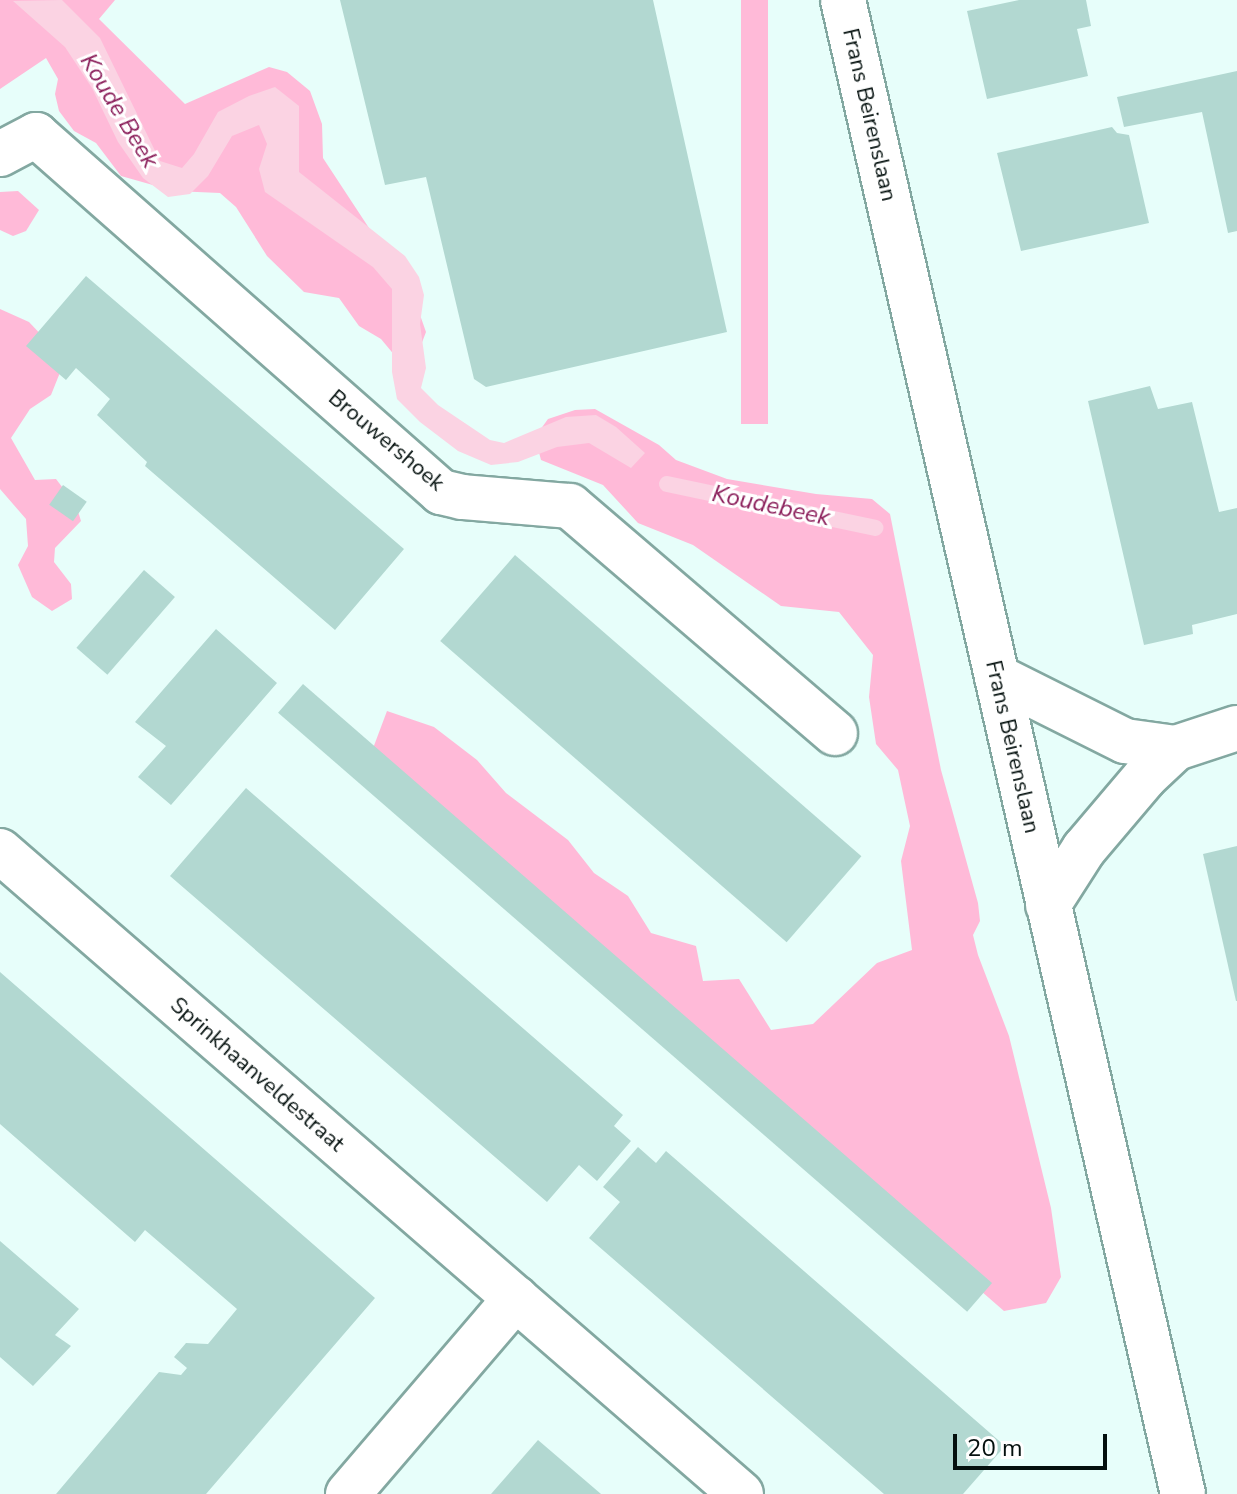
<!DOCTYPE html>
<html>
<head>
<meta charset="utf-8">
<style>
	body { margin:0 }
	#map { position:relative; width:1237px; height:1494px; overflow:hidden; background:#e7fefa; font-family:"Nunito Sans",sans-serif }
	div>[style] { position:absolute }
	.green>* { inset:0; background:#ffbad8; transform-origin:0 0 }
	.water>* { inset:0; background:#fbd3e3 }
	.stream>* { height:16px; margin:-8px; padding:0 8px; transform-origin:8px; border-radius:8px; background:#fbd3e3 }
	.building>* { inset:0; background:#b2d8d1; transform-origin:0 0 }
	.roads { filter:drop-shadow(2px 0 #83a8a1) drop-shadow(-2px 0 #83a8a1) drop-shadow(0 2px #83a8a1) drop-shadow(0 -2px #83a8a1) }
	.minor>* { height:44px; margin:-22px; padding:0 22px; transform-origin:22px; border-radius:22px; background:#fff }
	.major>* { height:44px; margin:-22px; padding:0 22px; transform-origin:22px; border-radius:22px; background:#fff }
	span { translate:-50% -50%; white-space:nowrap; text-align:center; line-height:1.15; -webkit-text-stroke:6px #fff; paint-order:stroke }
	.street-label { font-size:22px; color:#04100e }
	.water-label { font-size:24px; color:#8b1f5b; font-style:italic }
	.scale { position:absolute; left:953px; top:1434px; width:154px; height:36px; box-sizing:border-box; border:4px solid #04100e; border-top:0; padding-left:10px; font-size:24px; line-height:28px; white-space:nowrap; color:#04100e; -webkit-text-stroke:6px #fff; paint-order:stroke }
</style>
</head>
<body>
<div id="map">
	<div class="green">
		<i style="clip-path:polygon(0 0,115px 0,99px 19px,185px 104px,269px 67px,287px 72px,310px 91px,322px 124px,323px 158px,413px 295px,426px 332px,418px 353px,396px 357px,381px 339px,359px 326px,339px 298px,304px 292px,267px 256px,236px 207px,220px 193px,174px 191px,121px 176px,96px 143px,74px 131px,59px 111px,55px 94px,58px 79px,46px 58px,0 89px)"></i>
		<i style="left:741px;top:0;width:27px;height:424px"></i>
		<i style="clip-path:polygon(18px 191px,39px 210px,26px 231px,13px 236px,0 230px,0 192px)"></i>
		<i style="clip-path:polygon(0 309px,29px 322px,65px 360px,51px 395px,30px 409px,11px 438px,35px 480px,56px 479px,76px 505px,81px 521px,55px 548px,54px 562px,71px 584px,72px 599px,52px 611px,32px 597px,18px 565px,28px 546px,26px 519px,0 489px)"></i>
		<i style="clip-path:polygon(595px 409px,659px 445px,676px 460px,727px 479px,816px 494px,872px 499px,890px 514px,941px 770px,978px 903px,980px 921px,973px 935px,978px 955px,1009px 1036px,1051px 1208px,1061px 1277px,1046px 1303px,1004px 1311px,369px 759px,387px 711px,434px 727px,477px 760px,506px 793px,568px 840px,594px 873px,628px 896px,651px 933px,696px 946px,703px 981px,739px 979px,771px 1030px,813px 1024px,877px 963px,912px 950px,901px 861px,910px 826px,898px 770px,876px 744px,869px 697px,873px 655px,839px 612px,781px 606px,693px 545px,638px 523px,603px 485px,541px 460px,535px 437px,548px 419px,575px 410px)"></i>
	</div>
	<div class="water">
		<i style="clip-path:polygon(62px 0,100px 38px,160px 161px,182px 168px,194px 154px,218px 112px,249px 96px,275px 87px,299px 106px,299px 172px,405px 256px,419px 277px,424px 295px,420px 324px,426px 368px,421px 388px,438px 405px,490px 440px,504px 443px,566px 417px,596px 415px,616px 427px,645px 453px,631px 468px,589px 443px,557px 447px,518px 462px,491px 465px,458px 451px,420px 422px,397px 399px,392px 372px,392px 289px,373px 267px,265px 192px,259px 169px,267px 144px,259px 125px,232px 136px,208px 176px,190px 194px,168px 197px,143px 178px,118px 142px,92px 88px,65px 47px,13px 1px)"></i>
	</div>
	<div class="stream">
		<i style="left:667px;top:484px;width:213px;rotate:11.9deg"></i>
	</div>
	<div class="building">
		<i style="clip-path:polygon(340px 0,653px 0,727px 332px,486px 387px,474px 379px,426px 177px,385px 185px)"></i>
		<i style="clip-path:polygon(1019px 0,1086px 0,1091px 26px,1077px 29px,1088px 76px,987px 99px,967px 11px)"></i>
		<i style="clip-path:polygon(1237px 71px,1237px 231px,1228px 233px,1202px 112px,1124px 127px,1117px 97px)"></i>
		<i style="clip-path:polygon(1112px 127px,1117px 133px,1129px 135px,1149px 223px,1021px 251px,997px 153px)"></i>
		<i style="clip-path:polygon(86px 276px,404px 549px,335px 630px,145px 466px,147px 462px,97px 415px,110px 399px,76px 368px,66px 380px,26px 346px)"></i>
		<i style="clip-path:polygon(1150px 386px,1158px 409px,1192px 402px,1219px 512px,1237px 508px,1237px 614px,1192px 625px,1193px 634px,1144px 645px,1088px 401px)"></i>
		<i style="left:63px;top:485px;width:29px;height:24px;rotate:35deg"></i>
		<i style="left:515px;top:555px;width:459px;height:114px;rotate:41deg"></i>
		<i style="left:144px;top:570px;width:41px;height:103px;rotate:41deg"></i>
		<i style="clip-path:polygon(216px 629px,277px 683px,171px 805px,138px 777px,166px 746px,135px 722px)"></i>
		<i style="left:303px;top:684px;width:913px;height:38px;rotate:41deg"></i>
		<i style="clip-path:polygon(246px 788px,623px 1115px,614px 1126px,631px 1141px,597px 1181px,579px 1165px,547px 1202px,170px 876px)"></i>
		<i style="clip-path:polygon(1237px 846px,1237px 1001px,1236px 1001px,1203px 854px)"></i>
		<i style="clip-path:polygon(0 972px,375px 1298px,206px 1494px,56px 1494px,159px 1372px,181px 1375px,187px 1368px,174px 1357px,186px 1343px,208px 1344px,237px 1309px,145px 1230px,135px 1242px,0 1124px)"></i>
		<i style="clip-path:polygon(638px 1147px,656px 1163px,666px 1151px,1005px 1446px,963px 1494px,884px 1494px,589px 1238px,620px 1202px,603px 1187px)"></i>
		<i style="clip-path:polygon(0 1241px,79px 1309px,55px 1335px,71px 1346px,33px 1386px,0 1357px)"></i>
		<i style="clip-path:polygon(538px 1440px,601px 1494px,491px 1494px)"></i>
	</div>
	<div class="roads">
		<div class="minor">
			<i style="left:0;top:154px;width:41px;rotate:-27.8deg"></i>
			<i style="left:36px;top:135px;width:540px;rotate:41.4deg"></i>
			<i style="left:441px;top:492px;width:22px;rotate:13deg"></i>
			<i style="left:462px;top:497px;width:108px;rotate:4.8deg"></i>
			<i style="left:570px;top:506px;width:349px;rotate:40.6deg"></i>
			<i style="left:997px;top:677px;width:143px;rotate:26.6deg"></i>
			<i style="left:1125px;top:741px;width:51px;rotate:7.8deg"></i>
			<i style="left:0;top:851px;width:981px;rotate:40.95deg"></i>
			<i style="left:1048px;top:905px;width:67px;rotate:-57.3deg"></i>
			<i style="left:1084px;top:849px;width:94px;rotate:-49.7deg"></i>
			<i style="left:1145px;top:777px;width:42px;rotate:-43.1deg"></i>
			<i style="left:1176px;top:748px;width:64px;rotate:-18.2deg"></i>
			<i style="left:348px;top:1494px;width:258px;rotate:-49.4deg"></i>
		</div>
		<div class="major">
			<i style="left:843px;top:0;width:1532px;rotate:77.18deg"></i>
		</div>
	</div>
	<div class="street-label">
		<span style="left:869px;top:115px;rotate:77deg">Frans Beirenslaan</span>
		<span style="left:386px;top:441px;rotate:40deg">Brouwershoek</span>
		<span style="left:1012px;top:747px;rotate:77deg">Frans Beirenslaan</span>
		<span style="left:257px;top:1075px;rotate:41deg">Sprinkhaanveldestraat</span>
	</div>
	<div class="water-label">
		<span style="left:119px;top:111px;rotate:59deg">Koude Beek</span>
		<span style="left:771px;top:506px;rotate:12deg">Koudebeek</span>
	</div>
	<div class="scale">20 m</div>
</div>
</body>
</html>
